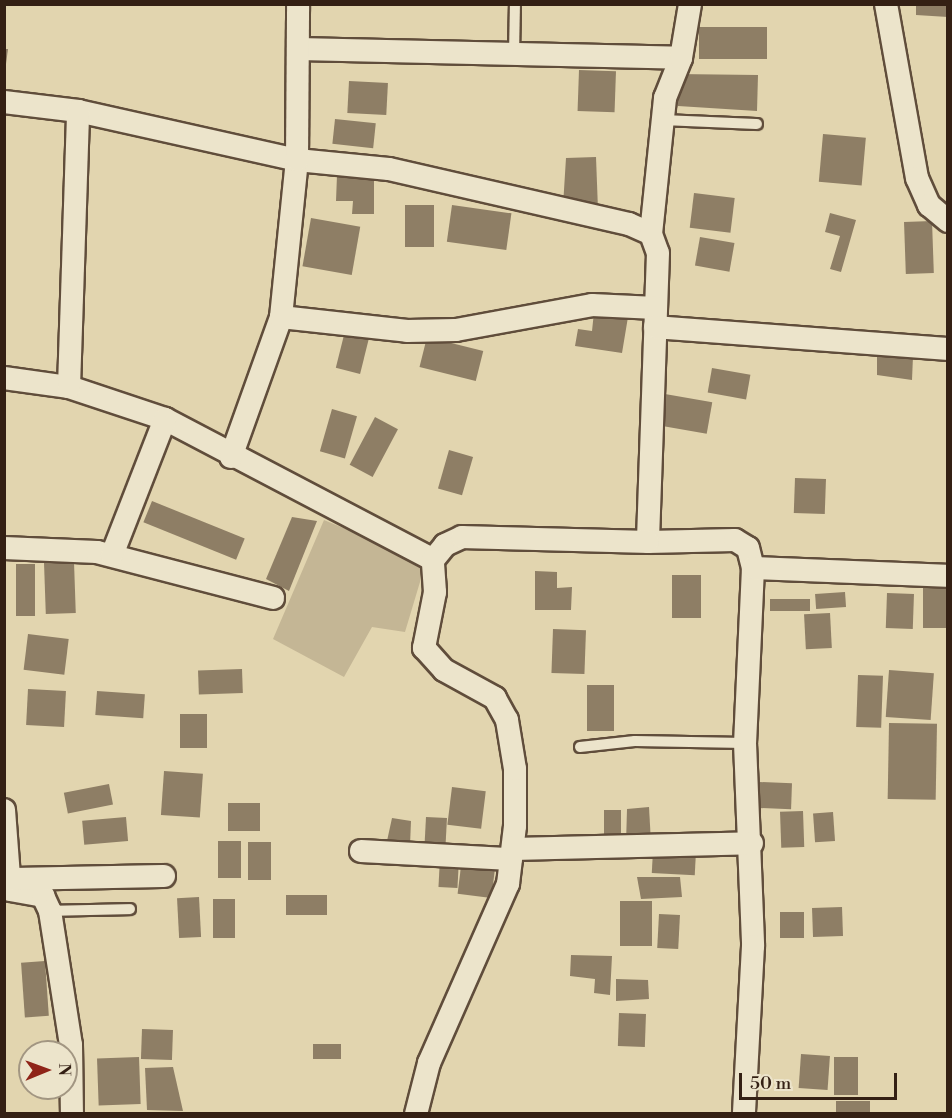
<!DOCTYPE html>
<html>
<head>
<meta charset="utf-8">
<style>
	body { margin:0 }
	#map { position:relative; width:952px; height:1118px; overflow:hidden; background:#e2d5af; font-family:"Libre Bodoni",serif }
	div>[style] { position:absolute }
	.green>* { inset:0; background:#c4b695 }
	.building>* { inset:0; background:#8e7e65; transform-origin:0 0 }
	.roads { filter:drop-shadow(2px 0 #604d3b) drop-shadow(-2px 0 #604d3b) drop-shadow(0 2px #604d3b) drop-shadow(0 -2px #604d3b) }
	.lane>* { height:10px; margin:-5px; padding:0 5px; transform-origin:5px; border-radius:5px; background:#ece4cb }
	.street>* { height:22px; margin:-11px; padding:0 11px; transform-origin:11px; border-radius:11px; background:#ece4cb }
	span { translate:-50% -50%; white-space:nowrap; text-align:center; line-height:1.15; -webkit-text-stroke:5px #ece4cb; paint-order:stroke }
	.frame { position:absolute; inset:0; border:6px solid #342014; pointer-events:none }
	.north { position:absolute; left:18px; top:1040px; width:60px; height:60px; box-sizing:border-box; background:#ece4cb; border:2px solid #a29682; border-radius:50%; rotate:89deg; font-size:16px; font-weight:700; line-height:24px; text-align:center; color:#342014 }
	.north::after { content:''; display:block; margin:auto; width:21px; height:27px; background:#8f2418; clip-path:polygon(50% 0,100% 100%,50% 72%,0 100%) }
	.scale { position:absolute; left:739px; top:1073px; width:158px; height:27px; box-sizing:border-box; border:3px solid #342014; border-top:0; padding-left:8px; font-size:18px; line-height:21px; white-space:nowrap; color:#342014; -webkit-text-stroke:4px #ece4cb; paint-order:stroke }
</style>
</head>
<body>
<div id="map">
	<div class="green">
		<i style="clip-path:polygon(324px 520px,426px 562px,405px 632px,372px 627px,344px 677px,273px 639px)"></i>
	</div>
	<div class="building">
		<i style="clip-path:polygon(916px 4px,948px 4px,948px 17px,916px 15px)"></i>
		<i style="left:767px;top:27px;width:32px;height:68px;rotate:90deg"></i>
		<i style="clip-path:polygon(4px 49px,8px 49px,6px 64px,4px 64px)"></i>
		<i style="left:579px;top:70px;width:37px;height:41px;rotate:2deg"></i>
		<i style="clip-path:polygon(676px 74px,758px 75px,757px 111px,678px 106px)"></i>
		<i style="left:349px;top:81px;width:39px;height:32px;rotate:3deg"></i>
		<i style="left:335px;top:119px;width:41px;height:25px;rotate:6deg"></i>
		<i style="left:823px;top:134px;width:43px;height:48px;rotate:5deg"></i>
		<i style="clip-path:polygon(596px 157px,598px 210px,563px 206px,566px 158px)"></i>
		<i style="clip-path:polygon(337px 175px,374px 176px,374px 214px,352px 214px,353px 201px,336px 201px)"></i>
		<i style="left:694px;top:193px;width:41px;height:35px;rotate:7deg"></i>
		<i style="left:405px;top:205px;width:29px;height:42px"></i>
		<i style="left:452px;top:205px;width:60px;height:37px;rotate:8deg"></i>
		<i style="clip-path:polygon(830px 213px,856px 220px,841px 272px,830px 269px,840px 236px,825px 232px)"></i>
		<i style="left:311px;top:218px;width:50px;height:49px;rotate:10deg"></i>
		<i style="left:932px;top:221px;width:52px;height:28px;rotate:88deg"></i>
		<i style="left:700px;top:237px;width:35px;height:29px;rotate:10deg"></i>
		<i style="clip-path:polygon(594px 312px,628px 317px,622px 353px,575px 346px,578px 329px,592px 331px)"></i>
		<i style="left:345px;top:331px;width:25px;height:38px;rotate:14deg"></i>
		<i style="left:427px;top:337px;width:58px;height:31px;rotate:14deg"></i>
		<i style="clip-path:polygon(877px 351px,913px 356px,912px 380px,877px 375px)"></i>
		<i style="left:712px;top:368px;width:39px;height:25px;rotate:10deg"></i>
		<i style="left:665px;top:394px;width:48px;height:32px;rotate:10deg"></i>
		<i style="left:332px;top:409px;width:26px;height:44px;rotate:16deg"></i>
		<i style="left:375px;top:417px;width:26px;height:54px;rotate:28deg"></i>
		<i style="left:449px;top:450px;width:25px;height:40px;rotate:16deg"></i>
		<i style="left:795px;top:478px;width:31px;height:35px;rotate:2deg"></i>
		<i style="left:152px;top:501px;width:100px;height:23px;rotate:22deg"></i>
		<i style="clip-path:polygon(292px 517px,317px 521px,289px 591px,266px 579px)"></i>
		<i style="left:74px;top:562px;width:51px;height:30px;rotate:88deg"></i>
		<i style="left:16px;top:564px;width:19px;height:52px"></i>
		<i style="clip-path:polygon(535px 571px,557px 572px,557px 588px,572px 587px,571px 610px,535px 610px)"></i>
		<i style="left:672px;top:575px;width:29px;height:43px"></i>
		<i style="left:948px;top:580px;width:48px;height:25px;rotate:90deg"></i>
		<i style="left:845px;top:592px;width:15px;height:30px;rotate:86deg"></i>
		<i style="left:887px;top:593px;width:27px;height:35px;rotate:2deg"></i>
		<i style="left:770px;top:599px;width:40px;height:12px"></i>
		<i style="left:830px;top:613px;width:35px;height:26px;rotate:87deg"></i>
		<i style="left:553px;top:629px;width:33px;height:44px;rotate:2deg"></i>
		<i style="left:28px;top:634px;width:41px;height:36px;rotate:7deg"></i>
		<i style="left:242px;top:669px;width:24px;height:44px;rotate:88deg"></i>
		<i style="left:889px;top:670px;width:45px;height:47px;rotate:4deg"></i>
		<i style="left:858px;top:675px;width:25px;height:52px;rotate:2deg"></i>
		<i style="left:587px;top:685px;width:27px;height:46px"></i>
		<i style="left:28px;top:689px;width:38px;height:36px;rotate:3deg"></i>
		<i style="left:97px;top:691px;width:48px;height:24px;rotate:4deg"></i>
		<i style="left:180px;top:714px;width:27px;height:34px"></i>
		<i style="left:889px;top:723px;width:48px;height:76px;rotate:1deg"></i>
		<i style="left:164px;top:771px;width:39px;height:44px;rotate:4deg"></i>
		<i style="left:759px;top:782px;width:33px;height:26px;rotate:2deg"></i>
		<i style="left:109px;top:784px;width:21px;height:46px;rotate:79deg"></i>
		<i style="left:452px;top:787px;width:34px;height:38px;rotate:7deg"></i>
		<i style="left:260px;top:803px;width:28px;height:32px;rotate:90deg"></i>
		<i style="clip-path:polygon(649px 807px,651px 843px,626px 844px,627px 809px)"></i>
		<i style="left:604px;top:810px;width:17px;height:37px"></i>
		<i style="left:803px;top:811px;width:36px;height:23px;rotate:88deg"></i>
		<i style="left:833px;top:812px;width:29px;height:20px;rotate:86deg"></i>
		<i style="left:126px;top:817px;width:24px;height:44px;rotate:85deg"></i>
		<i style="left:426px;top:817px;width:21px;height:32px;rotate:3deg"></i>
		<i style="clip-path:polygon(392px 818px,411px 821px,410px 845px,387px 841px)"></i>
		<i style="left:218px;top:841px;width:23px;height:37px"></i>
		<i style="left:248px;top:842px;width:23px;height:38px"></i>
		<i style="left:653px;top:850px;width:43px;height:23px;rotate:3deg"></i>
		<i style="left:440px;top:858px;width:19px;height:29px;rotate:3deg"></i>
		<i style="left:462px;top:858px;width:34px;height:36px;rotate:7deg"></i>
		<i style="clip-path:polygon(637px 877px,680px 877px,682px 897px,641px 899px)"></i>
		<i style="left:286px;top:895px;width:41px;height:20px"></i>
		<i style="left:199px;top:897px;width:40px;height:22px;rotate:87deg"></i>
		<i style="left:213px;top:899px;width:22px;height:39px"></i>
		<i style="left:620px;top:901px;width:32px;height:45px"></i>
		<i style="left:842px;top:907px;width:29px;height:30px;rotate:88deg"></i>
		<i style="left:780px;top:912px;width:24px;height:26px"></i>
		<i style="left:659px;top:914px;width:21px;height:34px;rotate:3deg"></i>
		<i style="clip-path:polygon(571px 955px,612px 956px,610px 995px,594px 993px,595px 979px,570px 976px)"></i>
		<i style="left:45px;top:961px;width:55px;height:24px;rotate:86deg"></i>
		<i style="clip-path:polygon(616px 979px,648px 980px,649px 999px,616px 1001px)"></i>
		<i style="left:619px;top:1013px;width:27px;height:33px;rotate:2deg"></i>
		<i style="left:142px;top:1029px;width:31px;height:30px;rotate:2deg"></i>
		<i style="left:341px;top:1044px;width:15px;height:28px;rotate:90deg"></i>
		<i style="left:801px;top:1054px;width:29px;height:34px;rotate:4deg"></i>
		<i style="left:139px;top:1057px;width:47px;height:42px;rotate:88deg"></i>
		<i style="left:834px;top:1057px;width:24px;height:38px"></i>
		<i style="clip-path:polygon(173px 1067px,183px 1111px,147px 1110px,145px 1068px)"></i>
		<i style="left:836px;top:1101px;width:34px;height:13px"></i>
	</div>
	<div class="roads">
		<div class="lane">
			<i style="left:514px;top:54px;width:50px;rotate:-88.9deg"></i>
			<i style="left:662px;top:120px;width:95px;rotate:2.4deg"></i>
			<i style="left:580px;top:747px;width:55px;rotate:-6.2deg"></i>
			<i style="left:635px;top:741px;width:110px;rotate:1deg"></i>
			<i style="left:50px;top:911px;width:80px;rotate:-1.4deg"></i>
		</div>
		<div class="street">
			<i style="left:886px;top:4px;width:177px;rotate:79.9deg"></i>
			<i style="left:917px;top:178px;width:30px;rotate:66deg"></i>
			<i style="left:929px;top:205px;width:25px;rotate:40deg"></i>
			<i style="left:299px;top:49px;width:382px;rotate:1.3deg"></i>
			<i style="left:4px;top:102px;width:75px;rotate:6.9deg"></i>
			<i style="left:78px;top:111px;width:224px;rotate:12.6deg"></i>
			<i style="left:297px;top:160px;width:92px;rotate:5.6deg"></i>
			<i style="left:389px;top:169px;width:246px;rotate:12.9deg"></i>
			<i style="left:629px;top:224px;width:24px;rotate:24deg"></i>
			<i style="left:651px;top:234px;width:20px;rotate:70deg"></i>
			<i style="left:658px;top:253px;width:289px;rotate:92deg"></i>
			<i style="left:648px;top:542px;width:87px;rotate:-1.3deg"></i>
			<i style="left:735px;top:540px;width:15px;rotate:32deg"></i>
			<i style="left:748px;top:548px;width:21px;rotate:76deg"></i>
			<i style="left:753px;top:568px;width:175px;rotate:92.6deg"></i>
			<i style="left:745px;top:743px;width:203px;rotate:87.7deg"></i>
			<i style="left:753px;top:946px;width:168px;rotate:93.1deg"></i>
			<i style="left:651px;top:234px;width:137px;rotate:-84.1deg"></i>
			<i style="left:665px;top:98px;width:43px;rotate:-68.2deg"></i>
			<i style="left:681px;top:58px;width:55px;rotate:-80.5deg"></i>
			<i style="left:281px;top:317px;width:127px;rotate:6.3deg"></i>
			<i style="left:407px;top:331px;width:49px;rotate:-1.2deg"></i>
			<i style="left:456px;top:330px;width:138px;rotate:-10.4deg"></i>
			<i style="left:592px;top:305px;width:64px;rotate:2.7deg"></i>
			<i style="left:655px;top:327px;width:294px;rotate:4.3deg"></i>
			<i style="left:4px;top:378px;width:66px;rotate:7.9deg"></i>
			<i style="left:69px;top:387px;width:101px;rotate:18.4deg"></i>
			<i style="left:165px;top:419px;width:303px;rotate:27.7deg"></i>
			<i style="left:433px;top:560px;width:19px;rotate:-51deg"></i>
			<i style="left:445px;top:545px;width:19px;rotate:-25deg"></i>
			<i style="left:462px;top:537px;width:186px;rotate:1.5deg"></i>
			<i style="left:69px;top:387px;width:276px;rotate:-88.1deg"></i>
			<i style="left:231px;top:457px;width:149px;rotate:-70.3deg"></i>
			<i style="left:281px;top:317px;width:158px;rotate:-84.2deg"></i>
			<i style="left:297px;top:160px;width:156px;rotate:-89.6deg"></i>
			<i style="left:4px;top:548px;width:93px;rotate:2.5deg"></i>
			<i style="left:97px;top:552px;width:182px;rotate:14.6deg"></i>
			<i style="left:112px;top:555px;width:146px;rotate:-68.7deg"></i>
			<i style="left:753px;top:568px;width:195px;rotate:2.3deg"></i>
			<i style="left:4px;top:810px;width:80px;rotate:85.7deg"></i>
			<i style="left:10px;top:890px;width:34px;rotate:10deg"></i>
			<i style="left:43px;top:896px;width:17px;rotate:65deg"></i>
			<i style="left:50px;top:911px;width:136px;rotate:81.1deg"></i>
			<i style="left:71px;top:1045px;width:69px;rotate:89.2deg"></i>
			<i style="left:513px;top:849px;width:239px;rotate:-1.4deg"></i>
			<i style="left:361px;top:851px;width:150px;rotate:3.1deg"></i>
			<i style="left:12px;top:879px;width:152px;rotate:-1.1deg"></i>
			<i style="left:416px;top:1114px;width:53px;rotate:-75.7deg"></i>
			<i style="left:429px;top:1063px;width:196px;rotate:-66.2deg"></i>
			<i style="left:508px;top:884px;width:58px;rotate:-83.1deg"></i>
			<i style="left:515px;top:826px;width:57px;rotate:-90deg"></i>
			<i style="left:515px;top:769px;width:50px;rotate:-99.3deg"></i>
			<i style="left:507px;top:720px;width:25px;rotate:-119deg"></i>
			<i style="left:495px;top:698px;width:58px;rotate:-151.2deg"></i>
			<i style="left:444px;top:670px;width:30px;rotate:-132deg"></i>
			<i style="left:424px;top:648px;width:57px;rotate:-78.9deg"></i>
			<i style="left:435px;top:592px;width:32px;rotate:-94deg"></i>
		</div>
	</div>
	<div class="frame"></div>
	<div class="north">N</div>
	<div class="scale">50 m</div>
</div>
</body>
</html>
